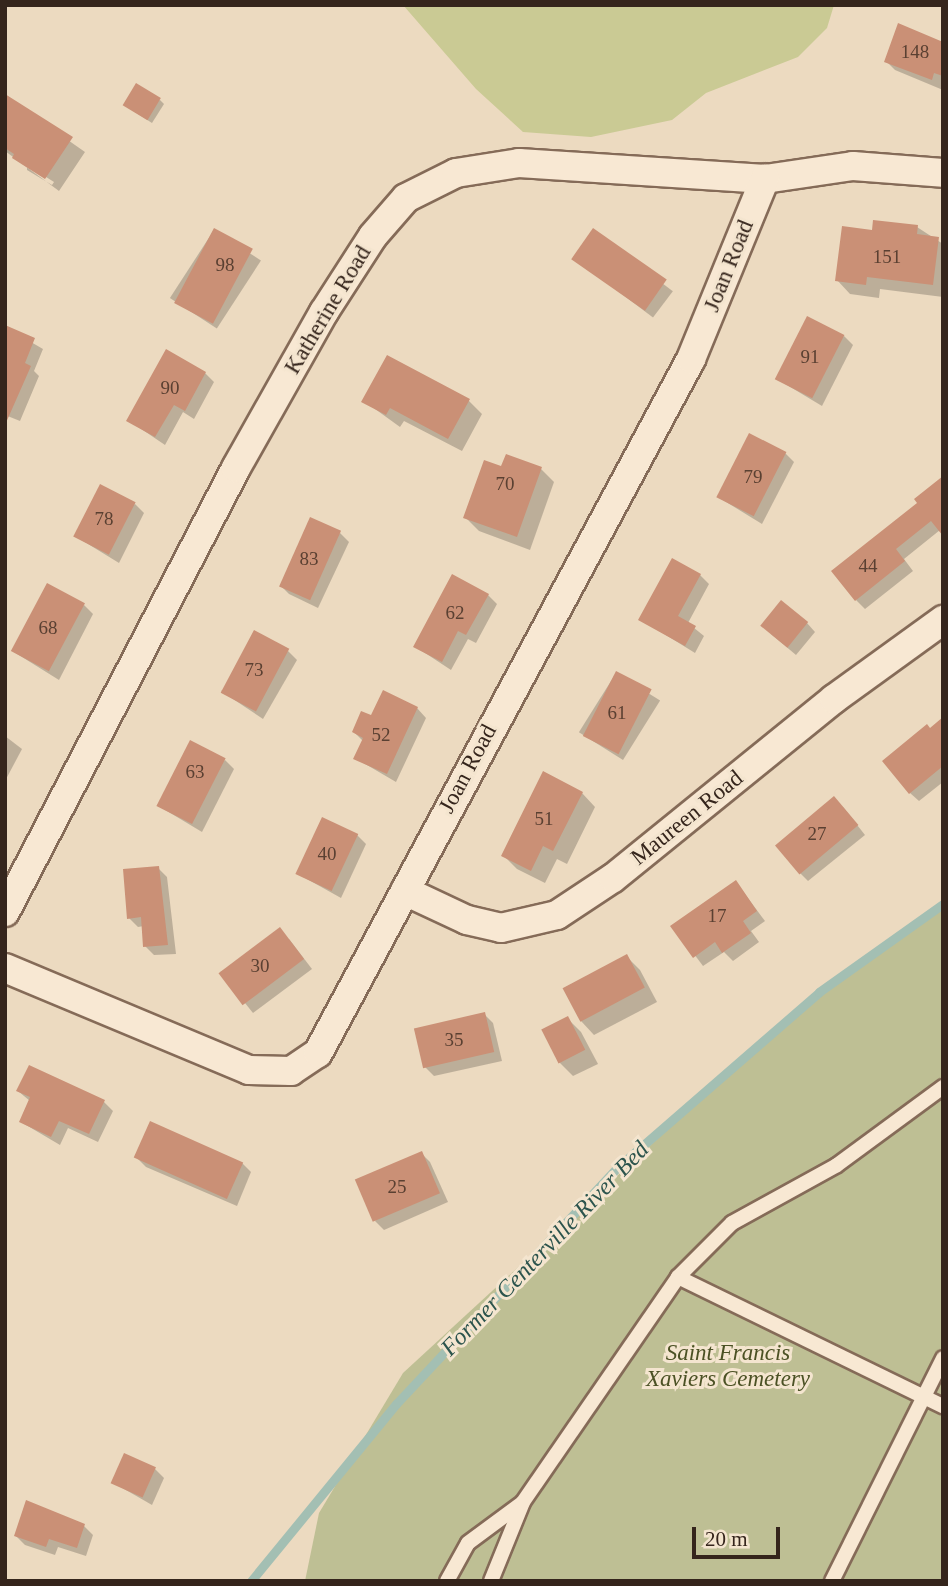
<!DOCTYPE html>
<html>
<head>
<meta charset="utf-8">
<style>
	body { margin:0 }
	#map { position:relative; width:948px; height:1586px; overflow:hidden; background:#ecdac0; font-family:"Times New Roman",serif }
	div>[style] { position:absolute }
	.green>* { inset:0; background:#caca94 }
	.cemetery>* { inset:0; background:#bebf94 }
	.shadow>* { inset:0; background:#0003; transform-origin:0 0 }
	.stream>* { height:9px; margin:-4.5px; padding:0 4.5px; transform-origin:4.5px; border-radius:4.5px; background:#a3bfb3 }
	.building>* { inset:0; background:#ca9076; transform-origin:0 0 }
	.roads { filter:drop-shadow(2px 0 #856b58) drop-shadow(-2px 0 #856b58) drop-shadow(0 2px #856b58) drop-shadow(0 -2px #856b58) }
	.lane>* { height:14px; margin:-7px; padding:0 7px; transform-origin:7px; border-radius:7px; background:#f8e8d3 }
	.street>* { height:28px; margin:-14px; padding:0 14px; transform-origin:14px; border-radius:14px; background:#f8e8d3 }
	span { translate:-50% -50%; white-space:nowrap; text-align:center; line-height:1.15; -webkit-text-stroke:6px #f4e5cf; paint-order:stroke }
	.number-label { font-size:19px; color:#5a4032 }
	.number-label span { -webkit-text-stroke-width:0 }
	.street-label { font-size:23px; color:#35251c }
	.park-label { font-size:23px; color:#4b5124; font-style:italic }
	.water-label { font-size:24px; color:#2c544d; font-style:italic }
	.frame { position:absolute; inset:0; border:7px solid #35251c; pointer-events:none }
	.scale { position:absolute; left:692px; top:1527px; width:88px; height:32px; box-sizing:border-box; border:4px solid #35251c; border-top:0; padding-left:9px; font-size:21px; line-height:24px; white-space:nowrap; color:#35251c; -webkit-text-stroke:5px #f4e5cf; paint-order:stroke }
</style>
</head>
<body>
<div id="map">
	<div class="green">
		<i style="clip-path:polygon(403px 5px,834px 5px,827px 28px,798px 57px,706px 93px,672px 120px,591px 137px,523px 132px,476px 89px)"></i>
	</div>
	<div class="cemetery">
		<i style="clip-path:polygon(943px 906px,943px 1581px,305px 1581px,319px 1513px,403px 1373px,791px 1016px)"></i>
	</div>
	<div class="shadow">
		<i style="clip-path:polygon(943px 44px,943px 90px,895px 70px,886px 61px)"></i>
		<i style="clip-path:polygon(evenodd,5px 96px,85px 152px,59px 191px,5px 151px,5px 96px,27px 165px,54px 182px,52px 185px,27px 170px,27px 165px)"></i>
		<i style="clip-path:polygon(160px 100px,164px 104px,152px 123px,124px 105px)"></i>
		<i style="clip-path:polygon(917px 227px,943px 244px,943px 297px,880px 289px,879px 298px,850px 294px,837px 280px,873px 232px)"></i>
		<i style="left:214px;top:230px;width:56px;height:81px;rotate:33deg"></i>
		<i style="left:593px;top:231px;width:100px;height:33px;rotate:37deg"></i>
		<i style="clip-path:polygon(5px 327px,43px 349px,34px 371px,39px 376px,20px 421px,5px 415px)"></i>
		<i style="clip-path:polygon(844px 336px,853px 345px,822px 406px,777px 379px)"></i>
		<i style="clip-path:polygon(205px 373px,214px 382px,194px 419px,183px 412px,165px 445px,128px 420px)"></i>
		<i style="clip-path:polygon(364px 401px,469px 401px,482px 414px,462px 451px,404px 421px,400px 427px)"></i>
		<i style="clip-path:polygon(785px 453px,794px 462px,762px 524px,718px 497px)"></i>
		<i style="clip-path:polygon(502px 469px,541px 469px,554px 482px,530px 550px,479px 531px,465px 517px)"></i>
		<i style="clip-path:polygon(919px 503px,940px 530px,904px 559px,913px 571px,865px 609px,856px 600px)"></i>
		<i style="clip-path:polygon(135px 504px,144px 513px,119px 563px,75px 536px)"></i>
		<i style="clip-path:polygon(340px 533px,349px 542px,318px 608px,289px 594px,280px 585px)"></i>
		<i style="clip-path:polygon(700px 575px,709px 584px,688px 623px,704px 636px,695px 653px,640px 619px)"></i>
		<i style="clip-path:polygon(488px 595px,497px 604px,476px 643px,468px 639px,451px 670px,416px 647px)"></i>
		<i style="clip-path:polygon(84px 605px,93px 614px,59px 680px,14px 652px)"></i>
		<i style="clip-path:polygon(807px 623px,815px 632px,796px 655px,771px 634px)"></i>
		<i style="clip-path:polygon(288px 651px,297px 660px,263px 719px,221px 691px)"></i>
		<i style="left:616px;top:673px;width:52px;height:70px;rotate:32deg"></i>
		<i style="clip-path:polygon(417px 708px,426px 718px,396px 782px,355px 758px,363px 741px,354px 732px,372px 718px)"></i>
		<i style="clip-path:polygon(943px 720px,943px 782px,919px 801px,910px 793px,930px 730px)"></i>
		<i style="clip-path:polygon(5px 736px,22px 749px,5px 781px)"></i>
		<i style="clip-path:polygon(225px 760px,234px 769px,202px 832px,157px 805px)"></i>
		<i style="clip-path:polygon(582px 793px,595px 807px,567px 864px,557px 859px,545px 883px,517px 869px,503px 855px)"></i>
		<i style="clip-path:polygon(843px 807px,865px 835px,808px 881px,799px 872px)"></i>
		<i style="clip-path:polygon(357px 835px,366px 844px,341px 898px,298px 874px)"></i>
		<i style="clip-path:polygon(158px 868px,167px 877px,176px 954px,154px 955px,145px 946px,144px 926px,138px 927px,129px 918px)"></i>
		<i style="clip-path:polygon(736px 882px,765px 921px,751px 931px,759px 942px,733px 961px,724px 952px,703px 966px,673px 926px)"></i>
		<i style="clip-path:polygon(289px 939px,312px 969px,253px 1013px,220px 972px)"></i>
		<i style="clip-path:polygon(626px 956px,640px 970px,657px 1002px,594px 1035px,581px 1021px,564px 988px)"></i>
		<i style="clip-path:polygon(484px 1014px,493px 1023px,502px 1061px,434px 1076px,425px 1067px)"></i>
		<i style="clip-path:polygon(567px 1018px,581px 1032px,598px 1064px,573px 1076px,560px 1063px)"></i>
		<i style="clip-path:polygon(18px 1091px,104px 1102px,113px 1111px,98px 1142px,68px 1128px,60px 1145px,21px 1122px,30px 1101px)"></i>
		<i style="clip-path:polygon(421px 1153px,430px 1162px,448px 1202px,384px 1230px,375px 1221px)"></i>
		<i style="clip-path:polygon(137px 1158px,242px 1163px,251px 1172px,237px 1206px,146px 1167px)"></i>
		<i style="clip-path:polygon(155px 1469px,164px 1478px,152px 1505px,112px 1482px)"></i>
		<i style="clip-path:polygon(27px 1502px,84px 1526px,93px 1535px,86px 1556px,58px 1547px,55px 1555px,25px 1545px,16px 1536px)"></i>
	</div>
	<div class="stream">
		<i style="left:251px;top:1581px;width:229px;rotate:-50.7deg"></i>
		<i style="left:396px;top:1404px;width:325px;rotate:-46.9deg"></i>
		<i style="left:618px;top:1167px;width:267px;rotate:-41deg"></i>
		<i style="left:819px;top:992px;width:152px;rotate:-35.4deg"></i>
	</div>
	<div class="building">
		<i style="clip-path:polygon(898px 23px,943px 42px,943px 76px,934px 73px,932px 80px,884px 62px)"></i>
		<i style="left:136px;top:83px;width:29px;height:26px;rotate:31deg"></i>
		<i style="clip-path:polygon(5px 94px,73px 137px,45px 179px,12px 158px,14px 154px,5px 148px)"></i>
		<i style="clip-path:polygon(873px 220px,918px 225px,917px 234px,939px 237px,933px 285px,867px 277px,866px 285px,835px 281px,842px 226px,872px 230px)"></i>
		<i style="left:214px;top:228px;width:44px;height:85px;rotate:28deg"></i>
		<i style="left:593px;top:228px;width:90px;height:38px;rotate:35deg"></i>
		<i style="left:807px;top:316px;width:42px;height:71px;rotate:27deg"></i>
		<i style="clip-path:polygon(5px 325px,35px 338px,25px 363px,31px 366px,5px 425px)"></i>
		<i style="clip-path:polygon(166px 349px,206px 372px,185px 411px,174px 405px,155px 437px,126px 421px)"></i>
		<i style="clip-path:polygon(387px 355px,470px 399px,448px 439px,390px 408px,386px 415px,361px 402px)"></i>
		<i style="left:749px;top:433px;width:42px;height:72px;rotate:27deg"></i>
		<i style="clip-path:polygon(506px 454px,542px 467px,517px 537px,463px 518px,484px 460px,501px 466px)"></i>
		<i style="clip-path:polygon(943px 476px,943px 536px,931px 521px,896px 549px,905px 561px,855px 601px,831px 571px,917px 503px,914px 499px)"></i>
		<i style="left:100px;top:484px;width:40px;height:59px;rotate:27deg"></i>
		<i style="left:310px;top:517px;width:34px;height:76px;rotate:24deg"></i>
		<i style="clip-path:polygon(672px 558px,701px 574px,678px 616px,696px 626px,685px 646px,638px 620px)"></i>
		<i style="clip-path:polygon(452px 574px,489px 594px,466px 635px,458px 631px,442px 662px,413px 647px)"></i>
		<i style="left:47px;top:583px;width:43px;height:77px;rotate:28deg"></i>
		<i style="left:781px;top:600px;width:35px;height:33px;rotate:39deg"></i>
		<i style="left:254px;top:630px;width:40px;height:71px;rotate:28deg"></i>
		<i style="left:616px;top:671px;width:40px;height:73px;rotate:27deg"></i>
		<i style="clip-path:polygon(383px 690px,418px 707px,387px 774px,353px 759px,363px 738px,352px 732px,361px 711px,371px 715px)"></i>
		<i style="clip-path:polygon(943px 717px,943px 766px,909px 794px,882px 761px,927px 724px,930px 728px)"></i>
		<i style="left:190px;top:740px;width:40px;height:74px;rotate:27deg"></i>
		<i style="clip-path:polygon(543px 771px,583px 792px,553px 851px,543px 846px,531px 871px,501px 856px)"></i>
		<i style="left:834px;top:796px;width:38px;height:77px;rotate:50deg"></i>
		<i style="left:322px;top:817px;width:40px;height:63px;rotate:25deg"></i>
		<i style="clip-path:polygon(159px 866px,168px 945px,143px 947px,141px 917px,127px 919px,123px 869px)"></i>
		<i style="clip-path:polygon(736px 880px,757px 911px,743px 921px,751px 933px,722px 953px,715px 942px,693px 958px,670px 926px)"></i>
		<i style="left:280px;top:927px;width:40px;height:77px;rotate:53deg"></i>
		<i style="left:627px;top:954px;width:38px;height:73px;rotate:62deg"></i>
		<i style="left:485px;top:1012px;width:41px;height:73px;rotate:77deg"></i>
		<i style="left:568px;top:1016px;width:38px;height:30px;rotate:63deg"></i>
		<i style="clip-path:polygon(29px 1065px,105px 1100px,89px 1134px,59px 1121px,51px 1137px,19px 1122px,30px 1097px,16px 1091px)"></i>
		<i style="left:150px;top:1121px;width:102px;height:40px;rotate:24deg"></i>
		<i style="left:422px;top:1151px;width:46px;height:73px;rotate:67deg"></i>
		<i style="left:124px;top:1453px;width:35px;height:33px;rotate:24deg"></i>
		<i style="clip-path:polygon(26px 1500px,85px 1524px,77px 1548px,49px 1539px,46px 1547px,14px 1536px)"></i>
	</div>
	<div class="roads">
		<div class="lane">
			<i style="left:678px;top:1277px;width:295px;rotate:26deg"></i>
			<i style="left:447px;top:1581px;width:43px;rotate:-61.1deg"></i>
			<i style="left:468px;top:1543px;width:67px;rotate:-36.5deg"></i>
			<i style="left:491px;top:1581px;width:85px;rotate:-67.9deg"></i>
			<i style="left:523px;top:1502px;width:273px;rotate:-55.4deg"></i>
			<i style="left:678px;top:1277px;width:76px;rotate:-45deg"></i>
			<i style="left:732px;top:1223px;width:120px;rotate:-28.9deg"></i>
			<i style="left:837px;top:1165px;width:132px;rotate:-36.3deg"></i>
			<i style="left:832px;top:1581px;width:249px;rotate:-63.5deg"></i>
		</div>
		<div class="street">
			<i style="left:405px;top:891px;width:68px;rotate:25.1deg"></i>
			<i style="left:467px;top:920px;width:35px;rotate:13deg"></i>
			<i style="left:501px;top:928px;width:57px;rotate:-13.1deg"></i>
			<i style="left:557px;top:915px;width:67px;rotate:-33.5deg"></i>
			<i style="left:613px;top:878px;width:284px;rotate:-39deg"></i>
			<i style="left:834px;top:699px;width:135px;rotate:-35.9deg"></i>
			<i style="left:5px;top:912px;width:500px;rotate:-62.51deg"></i>
			<i style="left:236px;top:468px;width:179px;rotate:-60.6deg"></i>
			<i style="left:324px;top:312px;width:90px;rotate:-57.2deg"></i>
			<i style="left:373px;top:236px;width:50px;rotate:-49deg"></i>
			<i style="left:406px;top:198px;width:56px;rotate:-26.6deg"></i>
			<i style="left:456px;top:173px;width:64px;rotate:-9deg"></i>
			<i style="left:519px;top:163px;width:247px;rotate:3.7deg"></i>
			<i style="left:765px;top:179px;width:89px;rotate:-8.4deg"></i>
			<i style="left:853px;top:166px;width:90px;rotate:4.4deg"></i>
			<i style="left:5px;top:968px;width:264px;rotate:22.7deg"></i>
			<i style="left:249px;top:1070px;width:42px;rotate:1.4deg"></i>
			<i style="left:291px;top:1071px;width:32px;rotate:-34deg"></i>
			<i style="left:318px;top:1053px;width:788px;rotate:-61.74deg"></i>
			<i style="left:691px;top:359px;width:195px;rotate:-67.7deg"></i>
		</div>
	</div>
	<div class="number-label">
		<span style="left:915px;top:52px">148</span>
		<span style="left:887px;top:257px">151</span>
		<span style="left:225px;top:265px">98</span>
		<span style="left:810px;top:357px">91</span>
		<span style="left:170px;top:388px">90</span>
		<span style="left:753px;top:477px">79</span>
		<span style="left:505px;top:484px">70</span>
		<span style="left:104px;top:519px">78</span>
		<span style="left:309px;top:559px">83</span>
		<span style="left:868px;top:566px">44</span>
		<span style="left:455px;top:613px">62</span>
		<span style="left:48px;top:628px">68</span>
		<span style="left:254px;top:670px">73</span>
		<span style="left:617px;top:713px">61</span>
		<span style="left:381px;top:735px">52</span>
		<span style="left:195px;top:772px">63</span>
		<span style="left:544px;top:819px">51</span>
		<span style="left:817px;top:834px">27</span>
		<span style="left:327px;top:854px">40</span>
		<span style="left:717px;top:916px">17</span>
		<span style="left:260px;top:966px">30</span>
		<span style="left:454px;top:1040px">35</span>
		<span style="left:397px;top:1187px">25</span>
	</div>
	<div class="street-label">
		<span style="left:729px;top:266px;rotate:-68deg">Joan Road</span>
		<span style="left:328px;top:310px;rotate:-59deg">Katherine Road</span>
		<span style="left:468px;top:769px;rotate:-62deg">Joan Road</span>
		<span style="left:687px;top:818px;rotate:-39deg">Maureen Road</span>
	</div>
	<div class="park-label">
		<span style="left:728px;top:1366px">Saint Francis<br>Xaviers Cemetery</span>
	</div>
	<div class="water-label">
		<span style="left:545px;top:1249px;rotate:-46deg">Former Centerville River Bed</span>
	</div>
	<div class="frame"></div>
	<div class="scale">20 m</div>
</div>
</body>
</html>
